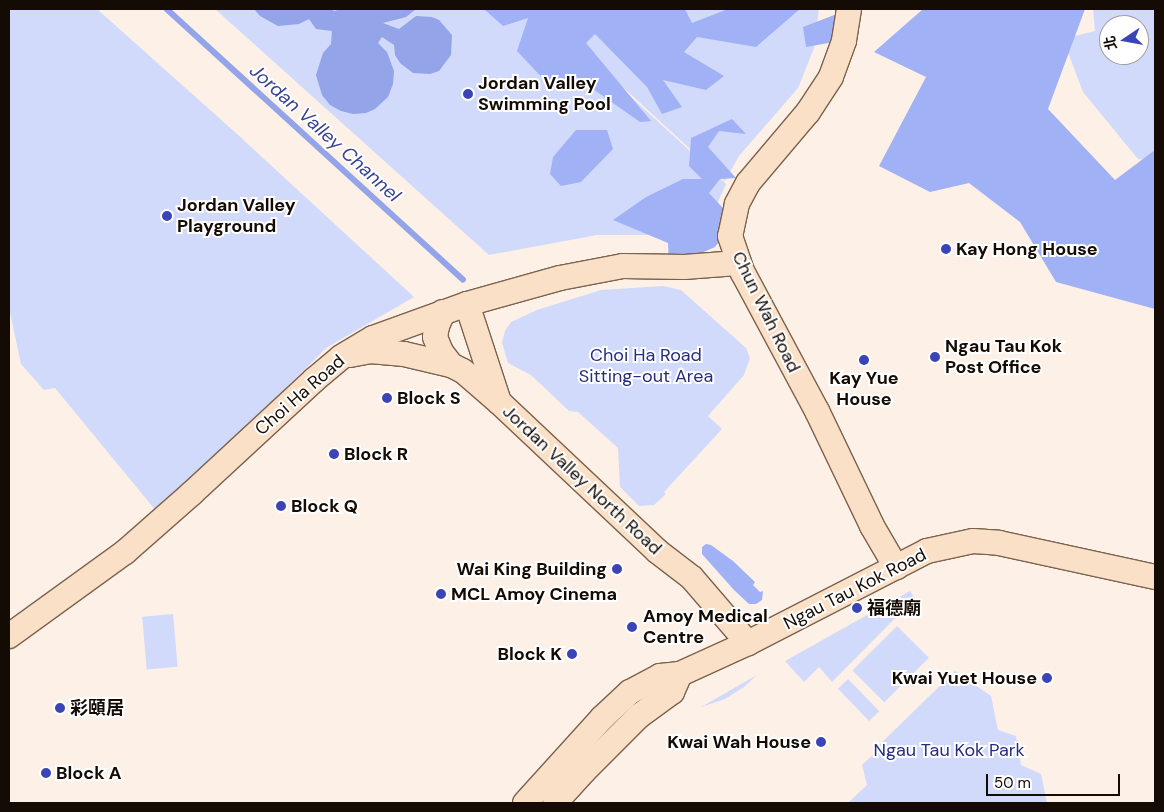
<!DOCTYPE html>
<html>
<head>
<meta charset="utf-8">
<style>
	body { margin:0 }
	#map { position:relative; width:1164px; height:812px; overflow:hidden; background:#fcf0e7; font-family:"DM Sans","Noto Sans TC",sans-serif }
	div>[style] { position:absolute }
	.green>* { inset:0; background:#d1dafa; transform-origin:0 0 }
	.forest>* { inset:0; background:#a0b1f6 }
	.water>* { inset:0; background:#93a4e8 }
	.stream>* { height:5.5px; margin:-2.75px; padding:0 2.75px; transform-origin:2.75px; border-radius:2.75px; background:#93a4e8 }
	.roads { filter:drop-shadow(1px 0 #7b624d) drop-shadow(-1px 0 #7b624d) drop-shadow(0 1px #7b624d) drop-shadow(0 -1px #7b624d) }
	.secondary>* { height:24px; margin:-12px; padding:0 12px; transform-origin:12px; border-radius:12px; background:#fae0c7 }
	.dots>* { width:14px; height:14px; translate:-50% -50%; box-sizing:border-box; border:2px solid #fff; border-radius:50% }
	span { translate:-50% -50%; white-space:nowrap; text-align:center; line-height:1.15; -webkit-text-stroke:4px #fff; paint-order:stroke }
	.poi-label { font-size:18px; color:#140b04; font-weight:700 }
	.left { translate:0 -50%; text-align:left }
	.right { translate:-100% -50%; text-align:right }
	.street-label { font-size:18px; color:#140b04 }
	.park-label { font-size:18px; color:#262d7b }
	.water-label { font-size:19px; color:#384393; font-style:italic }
	.frame { position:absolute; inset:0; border:10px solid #140b04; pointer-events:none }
	.north { position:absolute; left:1099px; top:15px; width:50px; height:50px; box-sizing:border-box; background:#fff; border:1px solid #a19d9b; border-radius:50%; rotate:258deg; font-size:14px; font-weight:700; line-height:20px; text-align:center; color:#140b04 }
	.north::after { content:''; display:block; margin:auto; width:18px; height:22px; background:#3a44b7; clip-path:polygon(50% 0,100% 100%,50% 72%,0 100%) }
	.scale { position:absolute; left:986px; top:774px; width:134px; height:22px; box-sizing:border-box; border:2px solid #140b04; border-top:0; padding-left:6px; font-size:15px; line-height:18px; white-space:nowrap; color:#140b04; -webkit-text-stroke:4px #fff; paint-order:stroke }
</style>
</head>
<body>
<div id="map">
	<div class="green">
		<i style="clip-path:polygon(9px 9px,97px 9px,237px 134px,414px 297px,326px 348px,186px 489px,157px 512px,55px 388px,44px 390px,21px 364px,9px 308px)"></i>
		<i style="clip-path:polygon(215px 9px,535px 9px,726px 184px,703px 235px,597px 235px,489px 255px)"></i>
		<i style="clip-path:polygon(538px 9px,819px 9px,814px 48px,798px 88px,739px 156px,725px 181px)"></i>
		<i style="clip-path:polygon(evenodd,1093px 9px,1155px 9px,1155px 161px,1138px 159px,1083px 92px,1063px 39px,1095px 31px,1093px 9px,1109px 25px,1139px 25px,1139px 55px,1109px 55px,1109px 25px)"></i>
		<i style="clip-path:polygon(663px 286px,681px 290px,746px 348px,750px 358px,744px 375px,708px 416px,722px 429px,664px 492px,666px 494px,654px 505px,639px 506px,620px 487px,618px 448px,578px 412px,569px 411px,531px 375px,508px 363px,502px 343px,505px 331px,511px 322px,537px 310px,601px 290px)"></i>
		<i style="clip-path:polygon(910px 591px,915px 598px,832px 682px,819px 667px,804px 682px,785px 661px)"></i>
		<i style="left:173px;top:614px;width:53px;height:31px;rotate:85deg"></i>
		<i style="left:897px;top:626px;width:45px;height:63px;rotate:45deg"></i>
		<i style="clip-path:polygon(955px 671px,991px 696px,998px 730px,1016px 736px,1021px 765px,1041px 774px,1047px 803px,848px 803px,867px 785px,862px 765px,874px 754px,873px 751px)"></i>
		<i style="clip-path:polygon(757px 675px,744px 687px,725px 699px,701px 707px)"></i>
		<i style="left:848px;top:679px;width:45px;height:14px;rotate:46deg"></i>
	</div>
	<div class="forest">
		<i style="clip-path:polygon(484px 9px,685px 9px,692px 23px,728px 9px,800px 9px,756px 47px,697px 37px,684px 52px,724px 76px,706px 90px,663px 80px,682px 107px,662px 114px,647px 87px,595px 34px,586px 43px,651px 121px,640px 122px,576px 77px,548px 84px,517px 51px,528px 18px,503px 26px)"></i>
		<i style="clip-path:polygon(923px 9px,1085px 9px,1048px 109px,1115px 180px,1155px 150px,1155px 309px,1056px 282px,1020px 222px,969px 183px,930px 192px,879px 166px,926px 77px,874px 52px)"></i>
		<i style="clip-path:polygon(842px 12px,834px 42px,806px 47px,803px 27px)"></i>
		<i style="clip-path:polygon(732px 119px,746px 134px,719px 131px,708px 147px,736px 178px,720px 179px,709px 193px,735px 221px,715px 247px,669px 267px,668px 243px,613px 220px,646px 197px,683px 179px,702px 179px,689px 166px,691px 138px)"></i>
		<i style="clip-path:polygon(576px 130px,607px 130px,613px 149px,581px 182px,561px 186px,550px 174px,553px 157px)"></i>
		<i style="clip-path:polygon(706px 544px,711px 545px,733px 561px,755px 582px,753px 585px,760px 592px,763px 591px,762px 600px,756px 604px,749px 604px,734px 590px,702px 554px,702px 547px)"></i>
	</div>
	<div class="water">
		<i style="clip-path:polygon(254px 9px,331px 9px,334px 11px,341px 9px,416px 9px,406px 17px,383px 23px,399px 29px,416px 16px,432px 17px,439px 20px,452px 35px,451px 55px,439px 71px,430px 74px,413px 73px,400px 63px,395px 55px,394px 45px,382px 37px,378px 43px,387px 52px,394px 71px,393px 84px,388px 97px,375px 109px,366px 113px,353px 114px,341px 111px,330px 105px,322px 95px,316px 75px,323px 53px,331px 44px,332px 31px,316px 29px,309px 19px,299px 24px,278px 26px,260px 16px)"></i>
	</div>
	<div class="stream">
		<i style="left:167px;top:9px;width:401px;rotate:42.4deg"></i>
	</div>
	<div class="roads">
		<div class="secondary">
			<i style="left:849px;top:9px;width:32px;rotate:99deg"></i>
			<i style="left:844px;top:41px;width:38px;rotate:110deg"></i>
			<i style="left:831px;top:77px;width:42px;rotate:123.3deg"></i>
			<i style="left:808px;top:112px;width:93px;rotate:130.2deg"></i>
			<i style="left:748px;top:183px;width:24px;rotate:118deg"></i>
			<i style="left:737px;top:204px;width:33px;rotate:102deg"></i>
			<i style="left:730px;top:236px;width:39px;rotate:71deg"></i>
			<i style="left:743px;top:273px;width:157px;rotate:61.8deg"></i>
			<i style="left:817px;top:411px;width:127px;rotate:64.4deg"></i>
			<i style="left:872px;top:526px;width:48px;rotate:59.7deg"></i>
			<i style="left:467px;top:304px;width:103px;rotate:71.9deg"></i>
			<i style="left:443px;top:312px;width:15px;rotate:113deg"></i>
			<i style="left:437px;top:326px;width:11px;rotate:100deg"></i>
			<i style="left:435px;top:337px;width:16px;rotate:68deg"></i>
			<i style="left:441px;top:352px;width:16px;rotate:52deg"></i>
			<i style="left:451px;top:365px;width:13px;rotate:27deg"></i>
			<i style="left:463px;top:371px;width:48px;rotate:40.7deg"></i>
			<i style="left:499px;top:402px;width:217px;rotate:43.3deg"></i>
			<i style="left:657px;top:551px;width:44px;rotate:37.6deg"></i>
			<i style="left:692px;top:578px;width:86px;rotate:49.3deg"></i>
			<i style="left:350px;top:355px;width:20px;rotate:-11deg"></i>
			<i style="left:370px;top:351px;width:34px;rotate:5deg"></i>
			<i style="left:404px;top:354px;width:48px;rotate:13.2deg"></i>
			<i style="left:9px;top:636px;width:143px;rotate:-35.9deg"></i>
			<i style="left:125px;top:552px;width:88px;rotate:-41.3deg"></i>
			<i style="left:191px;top:494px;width:168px;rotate:-42.8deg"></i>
			<i style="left:314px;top:380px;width:35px;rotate:-40deg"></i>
			<i style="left:341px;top:357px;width:37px;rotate:-31deg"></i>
			<i style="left:373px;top:338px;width:100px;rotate:-19.9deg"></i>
			<i style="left:467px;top:304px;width:97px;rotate:-15.6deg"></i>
			<i style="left:560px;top:278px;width:64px;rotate:-10.8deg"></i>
			<i style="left:623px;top:266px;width:61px;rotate:0.9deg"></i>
			<i style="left:684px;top:267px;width:54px;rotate:-4.2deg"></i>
			<i style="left:525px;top:803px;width:115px;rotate:-47.8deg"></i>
			<i style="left:602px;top:718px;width:38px;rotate:-43deg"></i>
			<i style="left:630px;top:692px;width:34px;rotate:-28deg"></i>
			<i style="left:660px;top:676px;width:20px;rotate:-6deg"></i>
			<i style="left:680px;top:674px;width:75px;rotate:-24.5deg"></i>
			<i style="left:748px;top:643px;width:201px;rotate:-27.2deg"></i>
			<i style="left:927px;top:551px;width:47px;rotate:-12.3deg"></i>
			<i style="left:973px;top:541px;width:26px;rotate:4deg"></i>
			<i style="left:999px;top:543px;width:160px;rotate:12.3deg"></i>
			<i style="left:555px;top:803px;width:43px;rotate:-47.8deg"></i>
			<i style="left:584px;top:771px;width:78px;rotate:-45deg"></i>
			<i style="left:639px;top:716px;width:41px;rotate:-36deg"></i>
			<i style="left:672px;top:692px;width:20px;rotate:-66deg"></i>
		</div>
	</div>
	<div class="dots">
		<i style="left:468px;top:94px;background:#3a44b7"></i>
		<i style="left:167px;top:216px;background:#3a44b7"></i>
		<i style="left:946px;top:249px;background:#3a44b7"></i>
		<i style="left:935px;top:357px;background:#3a44b7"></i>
		<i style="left:864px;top:360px;background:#3a44b7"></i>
		<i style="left:387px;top:398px;background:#3a44b7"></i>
		<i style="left:334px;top:454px;background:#3a44b7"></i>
		<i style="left:281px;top:506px;background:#3a44b7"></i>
		<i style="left:617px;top:569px;background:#3a44b7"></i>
		<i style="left:441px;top:594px;background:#3a44b7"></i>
		<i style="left:857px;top:608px;background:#3a44b7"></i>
		<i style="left:632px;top:627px;background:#3a44b7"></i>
		<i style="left:572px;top:654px;background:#3a44b7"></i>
		<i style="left:1047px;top:678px;background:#3a44b7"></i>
		<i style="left:60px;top:708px;background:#3a44b7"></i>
		<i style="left:821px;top:742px;background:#3a44b7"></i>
		<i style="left:46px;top:773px;background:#3a44b7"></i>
	</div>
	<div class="poi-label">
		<span class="left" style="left:478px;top:94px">Jordan Valley<br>Swimming Pool</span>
		<span class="left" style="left:177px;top:216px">Jordan Valley<br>Playground</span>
		<span class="left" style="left:956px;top:249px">Kay Hong House</span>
		<span class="left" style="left:945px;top:357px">Ngau Tau Kok<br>Post Office</span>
		<span style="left:864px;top:389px">Kay Yue<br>House</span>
		<span class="left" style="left:397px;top:398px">Block S</span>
		<span class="left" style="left:344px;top:454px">Block R</span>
		<span class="left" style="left:291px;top:506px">Block Q</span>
		<span class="right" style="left:607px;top:569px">Wai King Building</span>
		<span class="left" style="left:451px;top:594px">MCL Amoy Cinema</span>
		<span class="left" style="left:867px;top:608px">福德廟</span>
		<span class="left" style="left:643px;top:627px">Amoy Medical<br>Centre</span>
		<span class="right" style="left:562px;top:654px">Block K</span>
		<span class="right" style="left:1037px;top:678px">Kwai Yuet House</span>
		<span class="left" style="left:70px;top:708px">彩頤居</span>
		<span class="right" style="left:811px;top:742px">Kwai Wah House</span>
		<span class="left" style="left:56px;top:773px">Block A</span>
	</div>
	<div class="street-label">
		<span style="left:766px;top:312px;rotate:64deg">Chun Wah Road</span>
		<span style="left:300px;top:395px;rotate:-41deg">Choi Ha Road</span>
		<span style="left:582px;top:480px;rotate:43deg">Jordan Valley North Road</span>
		<span style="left:855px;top:589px;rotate:-27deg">Ngau Tau Kok Road</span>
	</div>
	<div class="park-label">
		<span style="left:646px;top:366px">Choi Ha Road<br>Sitting-out Area</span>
		<span style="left:949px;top:750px">Ngau Tau Kok Park</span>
	</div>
	<div class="water-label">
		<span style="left:325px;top:133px;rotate:42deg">Jordan Valley Channel</span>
	</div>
	<div class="frame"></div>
	<div class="north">北</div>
	<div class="scale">50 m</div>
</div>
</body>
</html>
